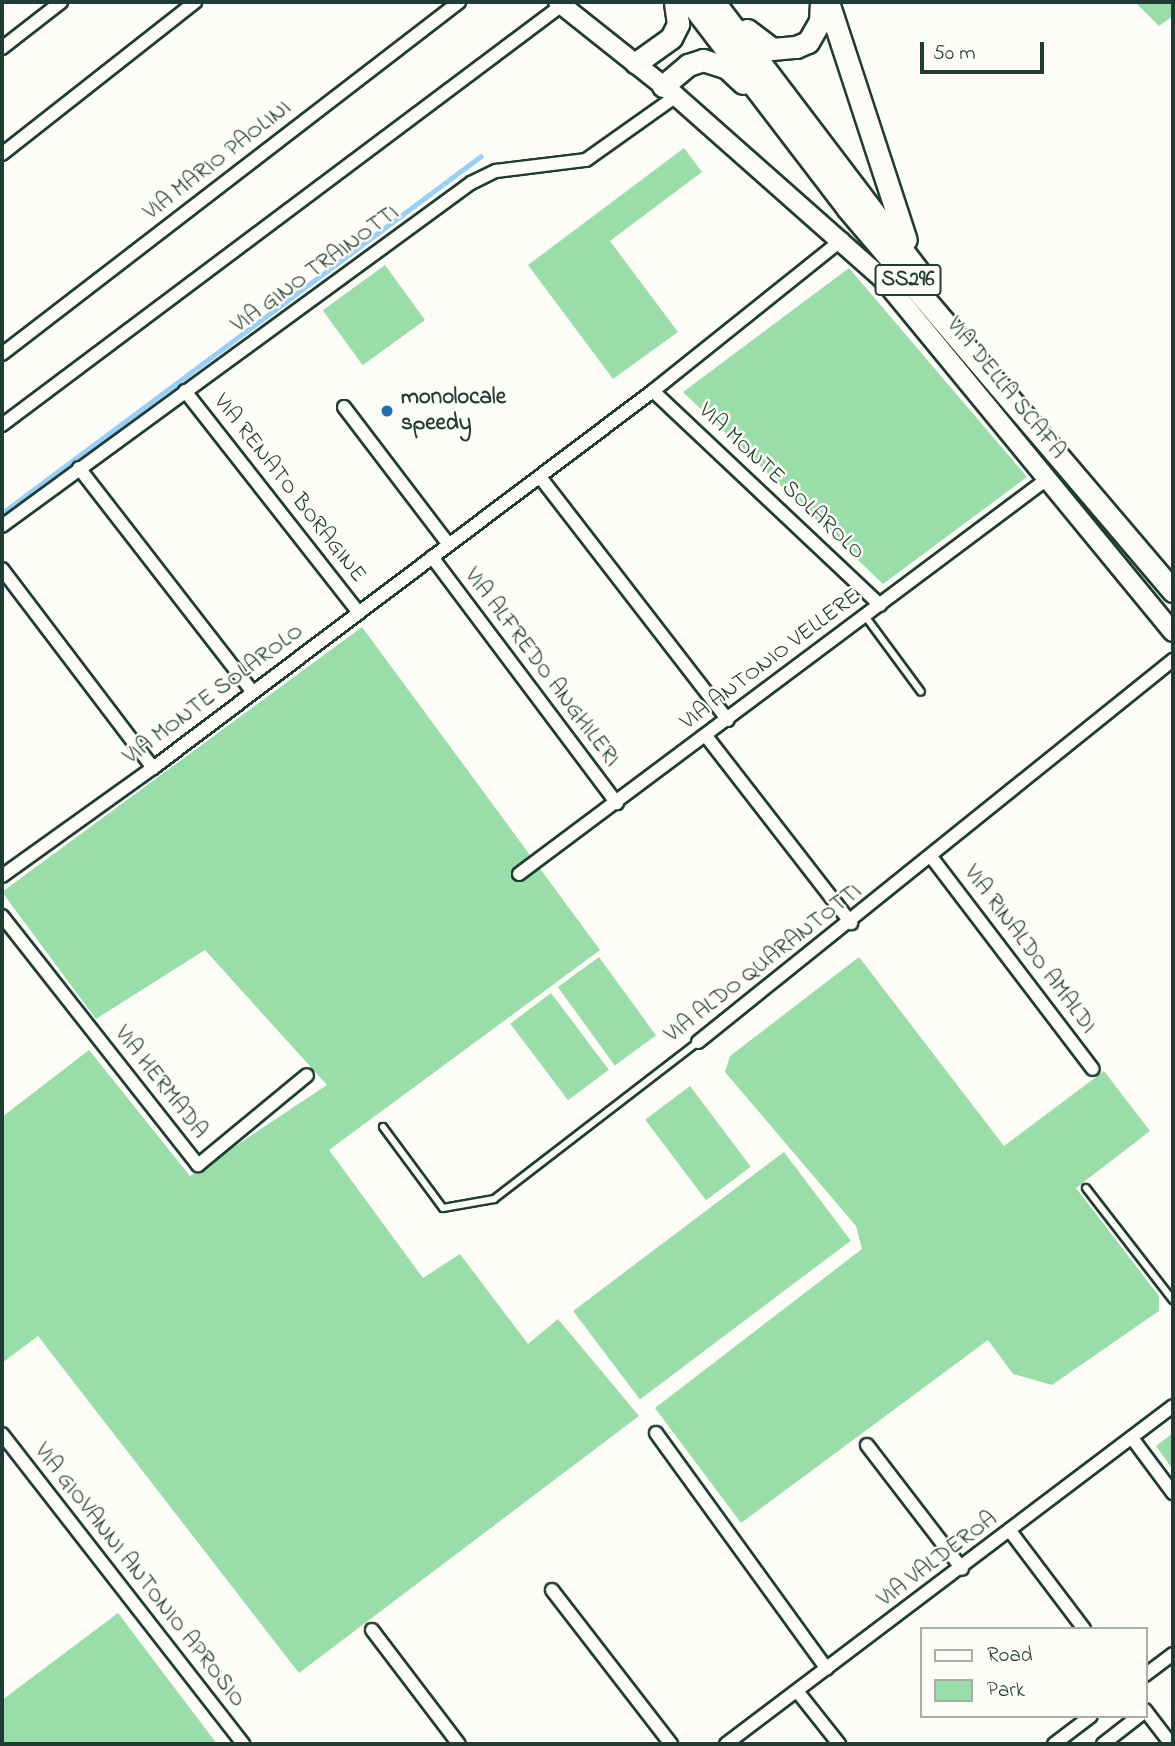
<!DOCTYPE html>
<html>
<head>
<meta charset="utf-8">
<style>
	body { margin:0 }
	#map { position:relative; width:1175px; height:1746px; overflow:hidden; background:#fdfcf7; font-family:"Indie Flower",sans-serif }
	div>[style] { position:absolute }
	.green>* { inset:0; background:#99dda9; transform-origin:0 0 }
	.stream>* { height:5px; margin:-2.5px; padding:0 2.5px; transform-origin:2.5px; border-radius:2.5px; background:#98d0f7 }
	.roads { filter:drop-shadow(2px 0 #1f3d34) drop-shadow(-2px 0 #1f3d34) drop-shadow(0 2px #1f3d34) drop-shadow(0 -2px #1f3d34) }
	.lane>* { height:6px; margin:-3px; padding:0 3px; transform-origin:3px; border-radius:3px; background:#fdfcf7 }
	.street>* { height:12px; margin:-6px; padding:0 6px; transform-origin:6px; border-radius:6px; background:#fdfcf7 }
	.secondary>* { height:18px; margin:-9px; padding:0 9px; transform-origin:9px; border-radius:9px; background:#fdfcf7 }
	.primary>* { height:21px; margin:-10.5px; padding:0 10.5px; transform-origin:10.5px; border-radius:10.5px; background:#fdfcf7 }
	.dots>* { width:19px; height:19px; translate:-50% -50%; box-sizing:border-box; border:4px solid #fdfcf7; border-radius:50% }
	span { translate:-50% -50%; white-space:nowrap; text-align:center; line-height:1.15; -webkit-text-stroke:5px #fdfcf7; paint-order:stroke }
	.shield-label span { padding:2px 5px; background:#fdfcf7; border:2px solid; border-radius:5px; -webkit-text-stroke-width:0 }
	.shield-label { font-size:21px; color:#1f3d34; font-weight:700 }
	.street-label { font-size:23px; color:#1f3d34 }
	.poi-label { font-size:23px; color:#1f3d34; font-weight:700 }
	.left { translate:0 -50%; text-align:left }
	.frame { position:absolute; inset:0; border:4px solid #1f3d34; pointer-events:none }
	.legend { position:absolute; left:920px; top:1627px; width:228px; height:91px; box-sizing:border-box; background:#fdfcf7; border:2px solid #a4b0a9; margin:0; padding:9px 12px; list-style:none; font-size:21px; color:#1f3d34 }
	.legend li { display:flex; align-items:center; gap:14px; height:35px }
	.legend b { width:35px; border:2px solid #a4b0a9 }
	.scale { position:absolute; left:920px; top:42px; width:124px; height:32px; box-sizing:border-box; border:4px solid #1f3d34; border-top:0; padding-left:9px; font-size:21px; line-height:24px; white-space:nowrap; color:#1f3d34; -webkit-text-stroke:5px #fdfcf7; paint-order:stroke }
</style>
</head>
<body>
<div id="map">
	<div class="green">
		<i style="clip-path:polygon(1135px 2px,1173px 2px,1173px 16px,1159px 26px)"></i>
		<i style="clip-path:polygon(684px 148px,702px 172px,610px 241px,678px 332px,613px 379px,528px 265px)"></i>
		<i style="left:385px;top:265px;width:68px;height:77px;rotate:54deg"></i>
		<i style="clip-path:polygon(849px 268px,1027px 477px,883px 584px,683px 392px)"></i>
		<i style="clip-path:polygon(362px 627px,600px 950px,329px 1150px,423px 1278px,460px 1254px,528px 1344px,558px 1319px,639px 1416px,299px 1673px,38px 1336px,2px 1363px,2px 1117px,89px 1050px,190px 1176px,327px 1085px,205px 950px,96px 1019px,2px 892px)"></i>
		<i style="left:599px;top:957px;width:97px;height:51px;rotate:54deg"></i>
		<i style="clip-path:polygon(859px 957px,1004px 1146px,1104px 1071px,1150px 1131px,1076px 1188px,1159px 1296px,1159px 1311px,1052px 1385px,1013px 1374px,988px 1340px,741px 1523px,655px 1408px,862px 1249px,856px 1226px,725px 1072px,730px 1056px)"></i>
		<i style="left:551px;top:993px;width:96px;height:51px;rotate:53deg"></i>
		<i style="left:690px;top:1086px;width:101px;height:56px;rotate:53deg"></i>
		<i style="left:784px;top:1152px;width:111px;height:264px;rotate:53deg"></i>
		<i style="clip-path:polygon(1173px 1433px,1173px 1470px,1156px 1446px)"></i>
		<i style="clip-path:polygon(118px 1613px,217px 1744px,2px 1744px,2px 1700px)"></i>
	</div>
	<div class="stream">
		<i style="left:2px;top:513px;width:597px;rotate:-36.7deg"></i>
	</div>
	<div class="roads">
		<div class="lane">
			<i style="left:865px;top:616px;width:94px;rotate:53.6deg"></i>
			<i style="left:383px;top:1127px;width:101px;rotate:53.5deg"></i>
			<i style="left:443px;top:1208px;width:52px;rotate:-10deg"></i>
			<i style="left:494px;top:1199px;width:257px;rotate:-37.6deg"></i>
			<i style="left:1086px;top:1188px;width:142px;rotate:52.2deg"></i>
		</div>
		<div class="street">
			<i style="left:2px;top:48px;width:75px;rotate:-37.9deg"></i>
			<i style="left:2px;top:154px;width:246px;rotate:-38.2deg"></i>
			<i style="left:2px;top:354px;width:577px;rotate:-37.6deg"></i>
			<i style="left:185px;top:391px;width:282px;rotate:51.9deg"></i>
			<i style="left:653px;top:391px;width:312px;rotate:43.3deg"></i>
			<i style="left:344px;top:407px;width:173px;rotate:52.7deg"></i>
			<i style="left:2px;top:425px;width:700px;rotate:-36.87deg"></i>
			<i style="left:79px;top:468px;width:282px;rotate:52.2deg"></i>
			<i style="left:540px;top:477px;width:307px;rotate:52.3deg"></i>
			<i style="left:2px;top:526px;width:581px;rotate:-36.18deg"></i>
			<i style="left:471px;top:183px;width:28px;rotate:-26deg"></i>
			<i style="left:496px;top:171px;width:91px;rotate:-7deg"></i>
			<i style="left:586px;top:160px;width:110px;rotate:-35.4deg"></i>
			<i style="left:432px;top:557px;width:308px;rotate:53.1deg"></i>
			<i style="left:2px;top:569px;width:250px;rotate:52.8deg"></i>
			<i style="left:706px;top:736px;width:237px;rotate:52.2deg"></i>
			<i style="left:932px;top:858px;width:265px;rotate:52.7deg"></i>
			<i style="left:519px;top:874px;width:659px;rotate:-36.8deg"></i>
			<i style="left:2px;top:876px;width:186px;rotate:-35.6deg"></i>
			<i style="left:153px;top:768px;width:626px;rotate:-37.02deg"></i>
			<i style="left:653px;top:391px;width:243px;rotate:-38.7deg"></i>
			<i style="left:2px;top:916px;width:317px;rotate:51.8deg"></i>
			<i style="left:198px;top:1165px;width:141px;rotate:-39.5deg"></i>
			<i style="left:698px;top:1042px;width:610px;rotate:-38.81deg"></i>
			<i style="left:656px;top:1433px;width:291px;rotate:54.1deg"></i>
			<i style="left:2px;top:1434px;width:393px;rotate:52.1deg"></i>
			<i style="left:1132px;top:1438px;width:69px;rotate:53.3deg"></i>
			<i style="left:867px;top:1445px;width:156px;rotate:52.5deg"></i>
			<i style="left:1010px;top:1531px;width:123px;rotate:52.9deg"></i>
			<i style="left:552px;top:1590px;width:195px;rotate:52.3deg"></i>
			<i style="left:372px;top:1630px;width:143px;rotate:52.7deg"></i>
			<i style="left:1145px;top:1675px;width:35px;rotate:-37deg"></i>
			<i style="left:797px;top:1691px;width:68px;rotate:51.6deg"></i>
			<i style="left:1145px;top:1710px;width:43px;rotate:52.6deg"></i>
			<i style="left:726px;top:1744px;width:560px;rotate:-37.09deg"></i>
			<i style="left:1054px;top:1744px;width:46px;rotate:-37.1deg"></i>
			<i style="left:1103px;top:1744px;width:46px;rotate:-37.9deg"></i>
		</div>
		<div class="secondary">
			<i style="left:558px;top:2px;width:151px;rotate:38.5deg"></i>
			<i style="left:676px;top:96px;width:275px;rotate:41.5deg"></i>
			<i style="left:882px;top:278px;width:458px;rotate:50.6deg"></i>
		</div>
		<div class="primary">
			<i style="left:690px;top:2px;width:260px;rotate:52.6deg"></i>
			<i style="left:848px;top:209px;width:502px;rotate:49.61deg"></i>
			<i style="left:714px;top:2px;width:349px;rotate:52.8deg"></i>
			<i style="left:828px;top:2px;width:250px;rotate:71.9deg"></i>
			<i style="left:747px;top:30px;width:31px;rotate:37deg"></i>
			<i style="left:772px;top:49px;width:24px;rotate:-5deg"></i>
			<i style="left:796px;top:47px;width:13px;rotate:-23deg"></i>
			<i style="left:808px;top:42px;width:24px;rotate:-60deg"></i>
			<i style="left:820px;top:21px;width:19px;rotate:-87deg"></i>
			<i style="left:636px;top:63px;width:43px;rotate:-35.5deg"></i>
			<i style="left:671px;top:38px;width:16px;rotate:-63deg"></i>
			<i style="left:678px;top:24px;width:22px;rotate:-98deg"></i>
			<i style="left:663px;top:86px;width:33px;rotate:-40deg"></i>
			<i style="left:688px;top:65px;width:16px;rotate:-18deg"></i>
			<i style="left:703px;top:60px;width:25px;rotate:18deg"></i>
			<i style="left:727px;top:68px;width:22px;rotate:43deg"></i>
		</div>
	</div>
	<div class="dots">
		<i style="left:387px;top:411px;background:#1f6fb2"></i>
	</div>
	<div class="shield-label">
		<span style="left:908px;top:280px">SS296</span>
	</div>
	<div class="street-label">
		<span style="left:218px;top:161px;rotate:-38deg">VIA MARIO PAOLINI</span>
		<span style="left:316px;top:270px;rotate:-36deg">VIA GINO TRAINOTTI</span>
		<span style="left:1005px;top:389px;rotate:51deg">VIA DELLA SCAFA</span>
		<span style="left:781px;top:482px;rotate:43deg">VIA MONTE SOLAROLO</span>
		<span style="left:289px;top:489px;rotate:52deg">VIA RENATO BORAGINE</span>
		<span style="left:771px;top:660px;rotate:-37deg">VIA ANTONIO VELLERE</span>
		<span style="left:541px;top:668px;rotate:53deg">VIA ALFREDO ANGHILERI</span>
		<span style="left:214px;top:695px;rotate:-37deg">VIA MONTE SOLAROLO</span>
		<span style="left:1029px;top:950px;rotate:53deg">VIA RINALDO AMALDI</span>
		<span style="left:764px;top:964px;rotate:-38deg">VIA ALDO QUARANTOTTI</span>
		<span style="left:160px;top:1083px;rotate:52deg">VIA HERMADA</span>
		<span style="left:938px;top:1560px;rotate:-37deg">VIA VALDEROA</span>
		<span style="left:139px;top:1576px;rotate:52deg">VIA GIOVANNI ANTONIO APROSIO</span>
	</div>
	<div class="poi-label">
		<span class="left" style="left:401px;top:411px">monolocale<br>speedy</span>
	</div>
	<div class="frame"></div>
	<ul class="legend">
	<li><b style="height:9px;background:#fdfcf7"></b>Road</li>
	<li><b style="height:19px;background:#99dda9"></b>Park</li>
	</ul>
	<div class="scale">50 m</div>
</div>
</body>
</html>
